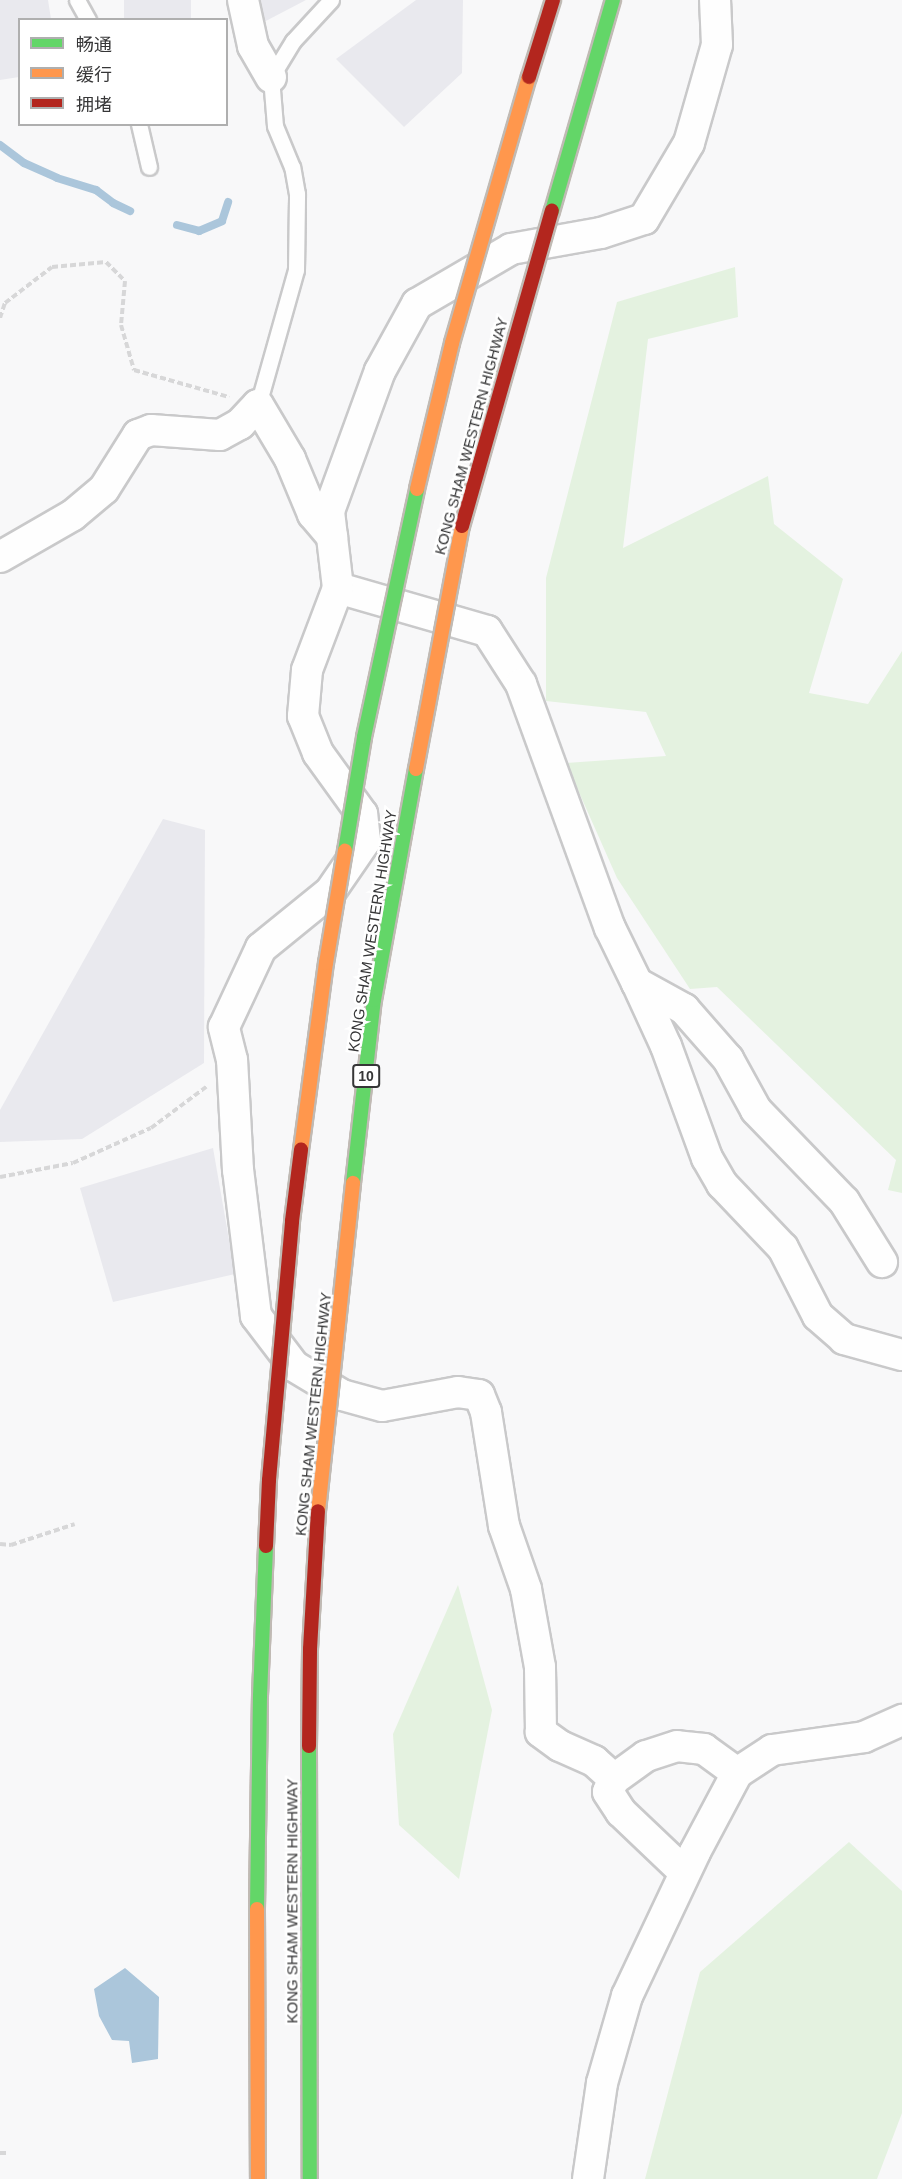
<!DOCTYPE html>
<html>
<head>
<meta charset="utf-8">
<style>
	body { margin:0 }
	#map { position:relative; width:902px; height:2179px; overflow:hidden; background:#f8f8f9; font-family:Arial,"Noto Sans SC",sans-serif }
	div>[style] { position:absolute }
	.built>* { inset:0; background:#e9e9ee; transform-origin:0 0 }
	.green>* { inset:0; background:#e4f2e0 }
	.water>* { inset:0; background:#abc6db }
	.stream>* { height:8px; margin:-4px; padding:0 4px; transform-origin:4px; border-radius:4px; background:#abc6db }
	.path>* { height:4px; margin-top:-2px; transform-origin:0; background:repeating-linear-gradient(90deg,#d7d7d8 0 6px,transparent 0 9px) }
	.roads { filter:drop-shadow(2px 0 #c9c9ca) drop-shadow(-2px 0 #c9c9ca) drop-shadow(0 2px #c9c9ca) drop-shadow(0 -2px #c9c9ca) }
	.lane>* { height:15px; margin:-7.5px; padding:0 7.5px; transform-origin:7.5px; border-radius:7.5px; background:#fefefe }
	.street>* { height:30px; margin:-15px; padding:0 15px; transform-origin:15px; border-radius:15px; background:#fefefe }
	.bridges { filter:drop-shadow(2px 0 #c0bab4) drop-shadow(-2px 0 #c0bab4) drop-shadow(0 2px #c0bab4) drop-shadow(0 -2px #c0bab4) }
	.fast-bridge>* { height:14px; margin:-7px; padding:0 7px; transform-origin:7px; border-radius:7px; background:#63d668 }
	.slow-bridge>* { height:14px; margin:-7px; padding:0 7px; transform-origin:7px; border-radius:7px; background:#ff974d }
	.jam-bridge>* { height:14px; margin:-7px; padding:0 7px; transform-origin:7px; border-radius:7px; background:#b3261e }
	span { translate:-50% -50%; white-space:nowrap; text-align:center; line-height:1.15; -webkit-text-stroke:5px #fff; paint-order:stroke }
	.shield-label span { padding:2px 4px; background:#fff; border:2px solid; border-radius:4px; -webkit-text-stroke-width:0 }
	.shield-label { font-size:14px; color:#363637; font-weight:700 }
	.street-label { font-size:15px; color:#363637 }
	.legend { position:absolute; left:18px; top:18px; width:210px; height:108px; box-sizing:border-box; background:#fff; border:2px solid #afafaf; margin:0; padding:8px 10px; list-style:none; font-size:18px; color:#363637 }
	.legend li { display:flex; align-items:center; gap:12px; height:30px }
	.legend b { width:30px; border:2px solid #afafaf }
</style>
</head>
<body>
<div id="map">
	<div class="built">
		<i style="clip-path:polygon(0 0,48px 0,51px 19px,20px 20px,19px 77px,0 80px)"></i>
		<i style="left:124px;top:0;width:67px;height:20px"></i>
		<i style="clip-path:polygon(261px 0,306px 0,262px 23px)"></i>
		<i style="clip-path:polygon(416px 0,463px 0,462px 73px,404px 127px,336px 59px)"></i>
		<i style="clip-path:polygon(163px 819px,205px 830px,204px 1063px,82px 1139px,0 1142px,0 1110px)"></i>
		<i style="clip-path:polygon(213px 1148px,235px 1274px,113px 1302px,80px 1188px)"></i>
	</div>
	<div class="green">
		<i style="clip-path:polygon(735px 267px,738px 317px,648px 339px,623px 548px,768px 476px,774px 524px,843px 579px,809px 693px,868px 704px,902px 651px,902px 1193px,888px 1190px,896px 1160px,717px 987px,690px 989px,617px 878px,566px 763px,666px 756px,646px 712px,546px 701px,546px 578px,617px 302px)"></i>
		<i style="clip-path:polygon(458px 1585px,492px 1710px,459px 1879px,399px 1825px,393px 1734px)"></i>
		<i style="clip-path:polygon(849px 1842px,902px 1891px,902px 2113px,877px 2179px,645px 2179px,700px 1972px)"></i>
	</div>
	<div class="water">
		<i style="clip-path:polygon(125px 1968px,159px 1997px,158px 2059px,132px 2063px,129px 2041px,112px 2040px,99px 2016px,94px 1989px)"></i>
	</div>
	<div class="stream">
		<i style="left:0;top:145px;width:30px;rotate:37deg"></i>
		<i style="left:24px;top:163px;width:36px;rotate:24deg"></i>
		<i style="left:57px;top:178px;width:41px;rotate:17.1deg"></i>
		<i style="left:96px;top:190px;width:21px;rotate:37deg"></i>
		<i style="left:113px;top:203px;width:19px;rotate:25deg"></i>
		<i style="left:177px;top:225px;width:23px;rotate:15deg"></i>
		<i style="left:199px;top:231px;width:25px;rotate:-23deg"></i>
		<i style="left:222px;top:221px;width:20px;rotate:-72deg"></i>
	</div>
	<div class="path">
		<i style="left:0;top:318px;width:16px;rotate:-72deg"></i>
		<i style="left:5px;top:303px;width:59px;rotate:-37.5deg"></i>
		<i style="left:52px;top:267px;width:54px;rotate:-5.3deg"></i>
		<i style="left:106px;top:262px;width:27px;rotate:45deg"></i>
		<i style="left:125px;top:281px;width:44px;rotate:95.2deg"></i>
		<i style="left:121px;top:325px;width:47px;rotate:73.9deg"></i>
		<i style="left:134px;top:370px;width:99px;rotate:15.9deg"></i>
		<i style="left:0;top:1177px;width:74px;rotate:-10.9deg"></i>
		<i style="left:73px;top:1163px;width:85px;rotate:-24.2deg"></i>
		<i style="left:151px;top:1128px;width:69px;rotate:-36.7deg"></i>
		<i style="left:0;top:1544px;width:11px;rotate:5deg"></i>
		<i style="left:11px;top:1545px;width:67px;rotate:-18.2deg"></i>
		<i style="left:0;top:2153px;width:6px"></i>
	</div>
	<div class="roads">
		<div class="lane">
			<i style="left:77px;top:0;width:23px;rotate:61deg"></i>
			<i style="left:139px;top:124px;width:44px;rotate:76.9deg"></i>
			<i style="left:258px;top:405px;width:140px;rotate:-74.3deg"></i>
			<i style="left:296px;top:270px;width:76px;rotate:-89.2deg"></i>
			<i style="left:297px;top:194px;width:27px;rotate:-100deg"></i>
			<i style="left:292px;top:167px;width:44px;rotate:-112.5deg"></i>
			<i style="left:275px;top:126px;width:49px;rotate:-94.7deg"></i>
			<i style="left:271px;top:77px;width:42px;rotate:-58.6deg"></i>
			<i style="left:293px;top:41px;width:56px;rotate:-47.2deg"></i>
		</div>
		<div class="street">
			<i style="left:243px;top:0;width:47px;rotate:77.7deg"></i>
			<i style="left:253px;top:46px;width:36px;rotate:60deg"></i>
			<i style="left:0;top:557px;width:84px;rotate:-29.9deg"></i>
			<i style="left:73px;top:515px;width:40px;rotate:-40deg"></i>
			<i style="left:104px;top:489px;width:64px;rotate:-57.8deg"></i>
			<i style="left:138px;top:435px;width:14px;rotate:-21deg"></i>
			<i style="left:151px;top:430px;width:69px;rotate:4.1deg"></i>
			<i style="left:220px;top:435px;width:23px;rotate:-29deg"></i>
			<i style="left:240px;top:424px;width:26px;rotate:-47deg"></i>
			<i style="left:258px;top:405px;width:63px;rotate:59.3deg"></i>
			<i style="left:290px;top:459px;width:60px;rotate:67.3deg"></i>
			<i style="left:313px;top:514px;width:30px;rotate:50deg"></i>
			<i style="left:338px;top:588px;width:155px;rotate:16.1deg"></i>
			<i style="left:487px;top:631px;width:63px;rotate:57.3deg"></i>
			<i style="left:521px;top:684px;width:260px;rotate:70deg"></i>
			<i style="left:610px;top:928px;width:61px;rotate:63.9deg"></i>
			<i style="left:637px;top:983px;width:54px;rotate:29deg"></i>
			<i style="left:684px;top:1009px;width:67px;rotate:48.7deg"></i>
			<i style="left:728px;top:1059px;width:58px;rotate:61.2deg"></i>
			<i style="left:756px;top:1110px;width:127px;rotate:46deg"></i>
			<i style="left:844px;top:1201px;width:72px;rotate:58.1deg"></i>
			<i style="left:637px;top:983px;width:69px;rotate:65.3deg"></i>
			<i style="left:666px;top:1046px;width:119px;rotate:69.9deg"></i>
			<i style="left:707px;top:1158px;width:30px;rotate:60deg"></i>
			<i style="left:722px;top:1184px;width:88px;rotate:46.4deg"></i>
			<i style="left:783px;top:1248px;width:76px;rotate:62.8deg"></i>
			<i style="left:818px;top:1316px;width:35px;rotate:41deg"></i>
			<i style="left:844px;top:1339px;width:60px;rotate:15.4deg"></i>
			<i style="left:737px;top:1773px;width:42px;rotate:-33.3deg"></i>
			<i style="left:772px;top:1750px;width:93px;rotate:-8deg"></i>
			<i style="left:864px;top:1737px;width:42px;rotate:-24.1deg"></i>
			<i style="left:614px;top:1779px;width:14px;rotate:115deg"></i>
			<i style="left:608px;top:1792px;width:24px;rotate:57deg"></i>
			<i style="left:621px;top:1812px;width:88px;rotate:43.6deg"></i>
			<i style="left:588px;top:2179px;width:97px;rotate:-81.7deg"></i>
			<i style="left:602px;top:2083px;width:91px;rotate:-74deg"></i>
			<i style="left:627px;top:1996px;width:159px;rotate:-64.7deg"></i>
			<i style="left:695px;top:1852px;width:89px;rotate:-62deg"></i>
			<i style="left:737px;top:1773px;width:41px;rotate:-144deg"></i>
			<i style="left:704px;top:1749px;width:27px;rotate:-174deg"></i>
			<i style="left:677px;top:1746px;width:33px;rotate:162deg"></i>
			<i style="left:646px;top:1756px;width:39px;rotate:144deg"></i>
			<i style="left:614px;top:1779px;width:27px;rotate:-138deg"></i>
			<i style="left:594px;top:1761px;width:37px;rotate:-156deg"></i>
			<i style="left:560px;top:1746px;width:24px;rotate:-144deg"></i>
			<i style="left:541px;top:1732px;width:65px;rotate:-90.9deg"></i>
			<i style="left:540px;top:1667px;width:79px;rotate:-100.2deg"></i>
			<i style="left:526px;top:1589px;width:67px;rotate:-109.2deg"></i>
			<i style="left:504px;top:1526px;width:115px;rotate:-99deg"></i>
			<i style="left:486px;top:1412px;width:18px;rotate:-112deg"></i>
			<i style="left:479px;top:1395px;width:21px;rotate:-172deg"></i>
			<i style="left:458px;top:1392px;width:77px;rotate:169.6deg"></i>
			<i style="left:382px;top:1406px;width:41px;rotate:-164.6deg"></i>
			<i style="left:342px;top:1395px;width:56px;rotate:-148.9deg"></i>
			<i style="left:294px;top:1366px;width:63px;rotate:-127.2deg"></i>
			<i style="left:256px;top:1316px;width:147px;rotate:-97deg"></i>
			<i style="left:238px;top:1170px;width:110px;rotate:-93.1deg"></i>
			<i style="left:232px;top:1060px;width:34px;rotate:-104deg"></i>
			<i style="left:224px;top:1027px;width:87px;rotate:-64.9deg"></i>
			<i style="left:261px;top:948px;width:89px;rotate:-39.1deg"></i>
			<i style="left:330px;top:892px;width:62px;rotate:-55.5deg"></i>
			<i style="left:365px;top:841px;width:27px;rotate:-96deg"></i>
			<i style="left:362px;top:814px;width:75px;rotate:-125.8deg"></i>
			<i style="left:318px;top:753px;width:40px;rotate:-112deg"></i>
			<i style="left:303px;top:716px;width:46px;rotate:-85deg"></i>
			<i style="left:307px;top:670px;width:88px;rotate:-69.3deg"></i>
			<i style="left:338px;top:588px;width:78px;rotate:-96.7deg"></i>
			<i style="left:329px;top:511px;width:149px;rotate:-70deg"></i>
			<i style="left:380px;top:371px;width:77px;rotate:-61.1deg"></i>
			<i style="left:417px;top:304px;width:109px;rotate:-30.3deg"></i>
			<i style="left:511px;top:249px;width:91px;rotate:-10.1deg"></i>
			<i style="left:601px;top:233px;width:45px;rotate:-18deg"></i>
			<i style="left:644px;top:219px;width:88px;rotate:-59.4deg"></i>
			<i style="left:689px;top:143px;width:102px;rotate:-74.1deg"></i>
			<i style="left:717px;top:45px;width:45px;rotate:-92.5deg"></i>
		</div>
	</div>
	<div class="bridges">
		<div class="fast-bridge">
			<i style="left:552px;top:211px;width:220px;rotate:-73.9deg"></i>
			<i style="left:345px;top:851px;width:116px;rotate:-80.5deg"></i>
			<i style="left:364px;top:737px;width:254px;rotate:-77.9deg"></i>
			<i style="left:353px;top:1183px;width:184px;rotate:-83.5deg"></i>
			<i style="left:374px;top:1000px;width:235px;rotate:-79.7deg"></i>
			<i style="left:309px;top:1746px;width:433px;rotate:89.9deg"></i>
			<i style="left:257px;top:1909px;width:213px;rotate:-89.2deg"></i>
			<i style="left:260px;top:1696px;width:150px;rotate:-87.7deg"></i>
		</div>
		<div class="slow-bridge">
			<i style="left:417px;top:489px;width:150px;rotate:-76.5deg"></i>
			<i style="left:452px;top:343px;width:277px;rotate:-73.9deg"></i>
			<i style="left:416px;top:769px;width:247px;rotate:-79.3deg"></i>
			<i style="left:301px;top:1150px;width:189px;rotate:-82.4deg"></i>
			<i style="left:326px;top:963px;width:114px;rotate:-80.4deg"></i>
			<i style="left:318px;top:1511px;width:330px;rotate:-83.9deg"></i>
			<i style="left:257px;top:1909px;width:270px;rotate:89.8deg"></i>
		</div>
		<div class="jam-bridge">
			<i style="left:529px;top:77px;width:81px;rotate:-72.7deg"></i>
			<i style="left:462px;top:526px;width:328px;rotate:-74.1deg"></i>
			<i style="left:266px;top:1546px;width:66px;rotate:-87.4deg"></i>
			<i style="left:269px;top:1480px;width:260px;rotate:-84.9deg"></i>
			<i style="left:292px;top:1221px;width:72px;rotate:-82.8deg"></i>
			<i style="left:309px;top:1746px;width:97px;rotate:-89.4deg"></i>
			<i style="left:310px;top:1649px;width:138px;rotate:-86.7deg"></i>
		</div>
	</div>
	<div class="shield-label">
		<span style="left:366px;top:1076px">10</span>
	</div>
	<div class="street-label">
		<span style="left:471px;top:436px;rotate:-75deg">KONG SHAM WESTERN HIGHWAY</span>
		<span style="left:372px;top:931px;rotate:-81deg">KONG SHAM WESTERN HIGHWAY</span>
		<span style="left:313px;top:1414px;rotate:-84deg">KONG SHAM WESTERN HIGHWAY</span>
		<span style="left:292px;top:1901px;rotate:-90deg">KONG SHAM WESTERN HIGHWAY</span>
	</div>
	<ul class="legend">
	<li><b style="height:8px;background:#63d668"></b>畅通</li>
	<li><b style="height:8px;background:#ff974d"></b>缓行</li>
	<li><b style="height:8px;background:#b3261e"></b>拥堵</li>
	</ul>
</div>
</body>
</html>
